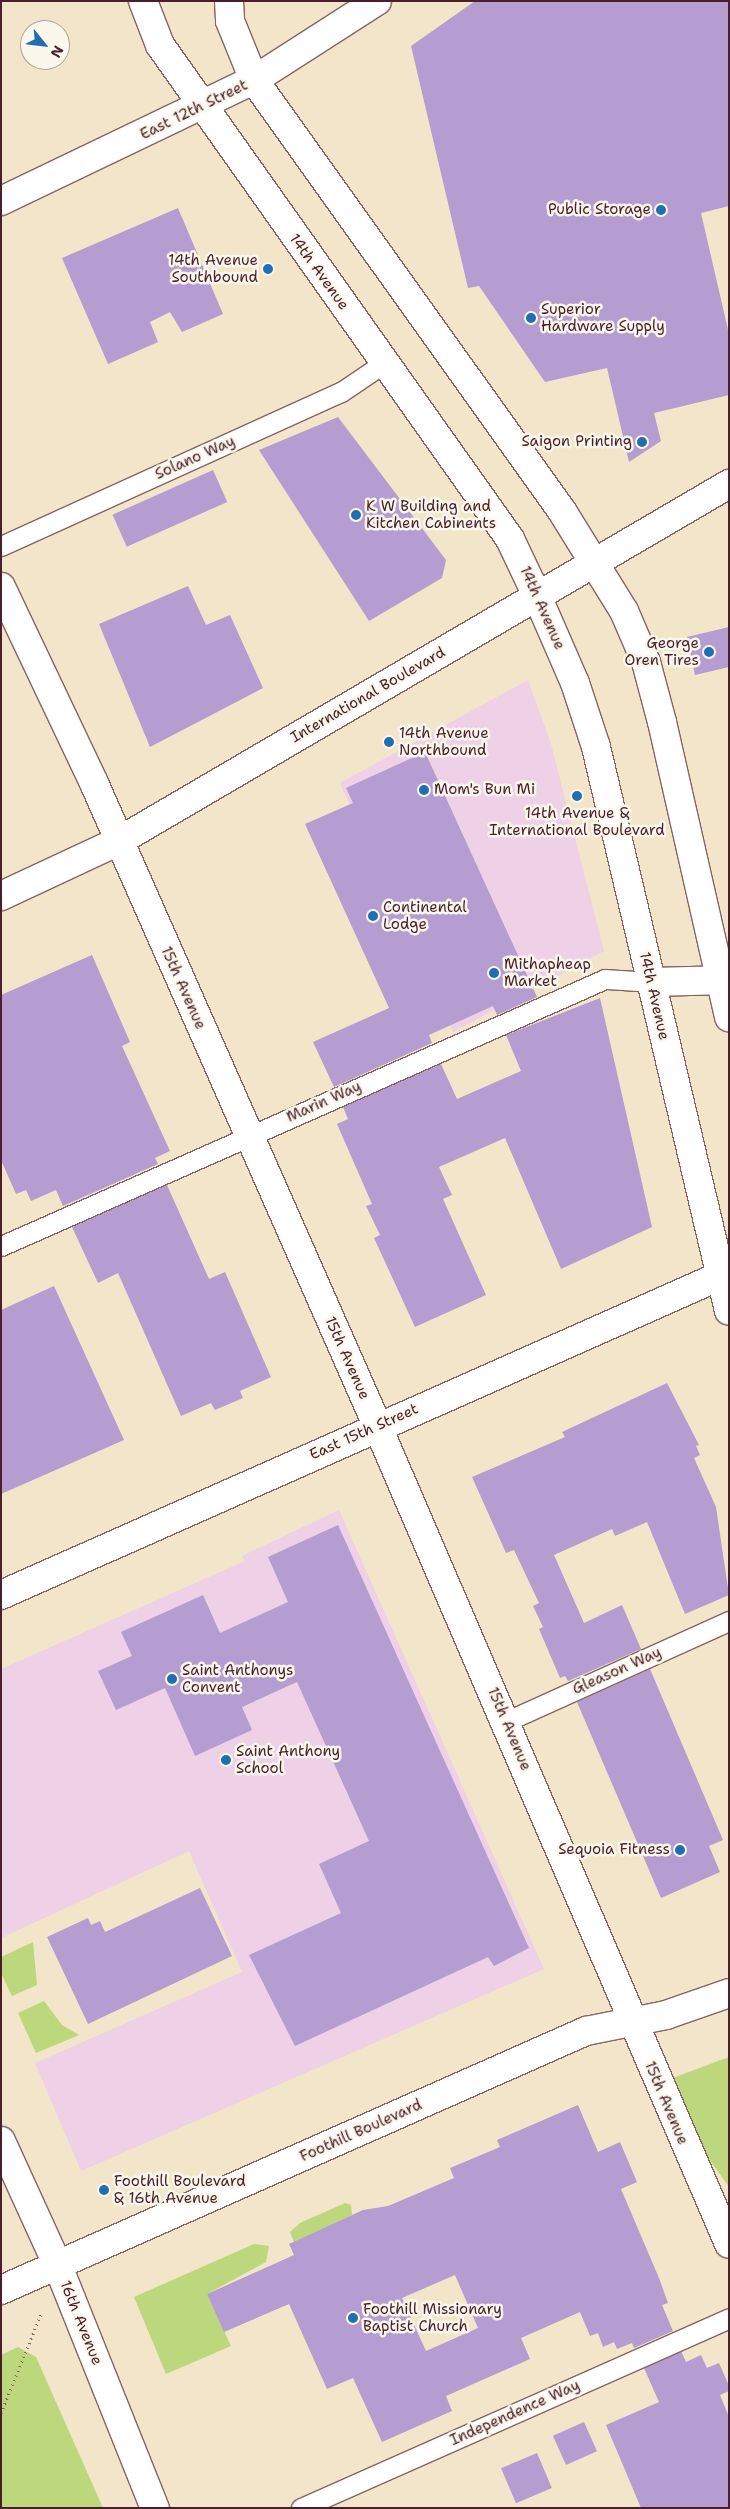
<!DOCTYPE html>
<html>
<head>
<meta charset="utf-8">
<style>
	body { margin:0 }
	#map { position:relative; width:730px; height:2509px; overflow:hidden; background:#f2e5ca; font-family:"Shantell Sans",sans-serif }
	div>[style] { position:absolute }
	.built>* { inset:0; background:#eed0e7 }
	.green>* { inset:0; background:#bdd77c }
	.building>* { inset:0; background:#b59cd1; transform-origin:0 0 }
	.path>* { height:3px; margin-top:-1.5px; transform-origin:0; background:repeating-linear-gradient(90deg,#856463 0 1px,transparent 0 5px) }
	.roads { filter:drop-shadow(1px 0 #856463) drop-shadow(-1px 0 #856463) drop-shadow(0 1px #856463) drop-shadow(0 -1px #856463) }
	.service>* { height:19px; margin:-9.5px; padding:0 9.5px; transform-origin:9.5px; border-radius:9.5px; background:#fff }
	.minor>* { height:28px; margin:-14px; padding:0 14px; transform-origin:14px; border-radius:14px; background:#fff }
	.secondary>* { height:28px; margin:-14px; padding:0 14px; transform-origin:14px; border-radius:14px; background:#fff }
	.primary>* { height:28px; margin:-14px; padding:0 14px; transform-origin:14px; border-radius:14px; background:#fff }
	.dots>* { width:14px; height:14px; translate:-50% -50%; box-sizing:border-box; border:2px solid #fbf7ec; border-radius:50% }
	span { translate:-50% -50%; white-space:nowrap; text-align:center; line-height:1.15; -webkit-text-stroke:5px #fbf7ec; paint-order:stroke }
	.street-label { font-size:15px; color:#4a1f2b }
	.poi-label { font-size:15px; color:#4a1f2b }
	.right { translate:-100% -50%; text-align:right }
	.left { translate:0 -50%; text-align:left }
	.frame { position:absolute; inset:0; border:2px solid #4a1f2b; pointer-events:none }
	.north { position:absolute; left:20px; top:20px; width:50px; height:50px; box-sizing:border-box; background:#fbf7ec; border:1px solid #b4a19f; border-radius:50%; rotate:119deg; font-size:14px; font-weight:700; line-height:20px; text-align:center; color:#4a1f2b }
	.north::after { content:''; display:block; margin:auto; width:18px; height:22px; background:#1f6fb2; clip-path:polygon(50% 0,100% 100%,50% 72%,0 100%) }
</style>
</head>
<body>
<div id="map">
	<div class="built">
		<i style="clip-path:polygon(528px 680px,551px 744px,604px 951px,453px 1032px,340px 783px)"></i>
		<i style="clip-path:polygon(339px 1510px,544px 1969px,81px 2171px,35px 2063px,242px 1972px,189px 1851px,1px 1938px,1px 1669px,245px 1561px,242px 1556px)"></i>
	</div>
	<div class="green">
		<i style="clip-path:polygon(33px 1942px,37px 1985px,12px 1996px,1px 1973px,1px 1957px)"></i>
		<i style="clip-path:polygon(44px 2001px,62px 2025px,79px 2035px,36px 2053px,18px 2013px)"></i>
		<i style="clip-path:polygon(729px 2057px,729px 2187px,704px 2152px,670px 2079px)"></i>
		<i style="clip-path:polygon(345px 2203px,351px 2205px,352px 2215px,294px 2242px,290px 2232px,300px 2223px)"></i>
		<i style="clip-path:polygon(254px 2244px,269px 2246px,266px 2262px,207px 2294px,231px 2346px,166px 2374px,134px 2297px)"></i>
		<i style="clip-path:polygon(18px 2347px,36px 2357px,103px 2508px,1px 2508px,1px 2355px)"></i>
	</div>
	<div class="building">
		<i style="clip-path:polygon(475px 1px,729px 1px,729px 206px,701px 213px,729px 334px,729px 395px,654px 413px,661px 441px,629px 462px,607px 368px,545px 382px,479px 286px,468px 288px,411px 46px)"></i>
		<i style="clip-path:polygon(178px 208px,223px 314px,182px 332px,170px 312px,150px 322px,158px 342px,108px 364px,62px 258px)"></i>
		<i style="clip-path:polygon(338px 417px,446px 560px,442px 578px,369px 621px,259px 450px)"></i>
		<i style="left:213px;top:470px;width:35px;height:110px;rotate:66deg"></i>
		<i style="clip-path:polygon(188px 586px,206px 625px,230px 615px,263px 688px,150px 747px,99px 624px)"></i>
		<i style="clip-path:polygon(729px 627px,729px 667px,695px 675px,687px 637px)"></i>
		<i style="clip-path:polygon(425px 752px,537px 997px,497px 1015px,493px 1006px,429px 1035px,432px 1043px,334px 1087px,313px 1042px,389px 1008px,305px 824px,353px 803px,346px 788px)"></i>
		<i style="clip-path:polygon(92px 955px,130px 1042px,122px 1046px,170px 1151px,155px 1158px,158px 1164px,63px 1206px,56px 1190px,31px 1201px,26px 1190px,16px 1194px,1px 1160px,1px 995px)"></i>
		<i style="clip-path:polygon(600px 998px,652px 1227px,561px 1269px,505px 1138px,439px 1167px,452px 1195px,443px 1199px,486px 1295px,415px 1327px,374px 1238px,380px 1235px,366px 1206px,372px 1204px,337px 1124px,348px 1119px,343px 1107px,441px 1064px,457px 1099px,521px 1071px,506px 1035px)"></i>
		<i style="clip-path:polygon(167px 1185px,209px 1279px,225px 1272px,271px 1377px,240px 1391px,243px 1398px,215px 1410px,211px 1403px,181px 1416px,118px 1273px,98px 1283px,72px 1227px)"></i>
		<i style="clip-path:polygon(54px 1286px,124px 1440px,1px 1494px,1px 1310px)"></i>
		<i style="clip-path:polygon(667px 1383px,699px 1445px,696px 1446px,700px 1455px,694px 1458px,716px 1507px,729px 1595px,685px 1614px,647px 1522px,615px 1536px,612px 1529px,554px 1555px,584px 1623px,622px 1605px,641px 1649px,568px 1681px,565px 1676px,560px 1678px,539px 1629px,543px 1627px,533px 1606px,539px 1603px,514px 1550px,506px 1553px,472px 1477px,565px 1437px,562px 1432px)"></i>
		<i style="clip-path:polygon(338px 1525px,529px 1948px,494px 1966px,488px 1957px,295px 2046px,249px 1955px,341px 1913px,319px 1864px,369px 1841px,297px 1682px,242px 1707px,252px 1730px,195px 1756px,165px 1688px,116px 1710px,98px 1671px,132px 1656px,121px 1632px,203px 1595px,220px 1633px,288px 1602px,268px 1557px)"></i>
		<i style="clip-path:polygon(650px 1669px,723px 1840px,709px 1846px,720px 1872px,661px 1898px,577px 1702px)"></i>
		<i style="clip-path:polygon(200px 1888px,232px 1956px,88px 2024px,47px 1937px,88px 1918px,91px 1925px,100px 1921px,105px 1932px)"></i>
		<i style="clip-path:polygon(evenodd,578px 2105px,598px 2152px,620px 2142px,637px 2182px,621px 2189px,659px 2278px,668px 2303px,662px 2305px,673px 2331px,634px 2348px,632px 2343px,617px 2349px,614px 2342px,603px 2347px,598px 2333px,590px 2336px,580px 2312px,521px 2338px,530px 2359px,446px 2396px,452px 2411px,382px 2442px,353px 2378px,327px 2389px,289px 2304px,224px 2332px,207px 2294px,294px 2255px,289px 2244px,363px 2210px,388px 2206px,454px 2178px,450px 2168px,500px 2147px,497px 2140px,578px 2105px,455px 2275px,478px 2328px,426px 2351px,402px 2298px,455px 2275px)"></i>
		<i style="clip-path:polygon(681px 2351px,686px 2362px,701px 2355px,707px 2368px,719px 2363px,729px 2386px,729px 2391px,720px 2395px,729px 2417px,729px 2508px,641px 2508px,606px 2425px,659px 2402px,644px 2368px)"></i>
		<i style="left:584px;top:2422px;width:32px;height:34px;rotate:66deg"></i>
		<i style="left:537px;top:2453px;width:38px;height:39px;rotate:67deg"></i>
	</div>
	<div class="path">
		<i style="left:1px;top:2413px;width:107px;rotate:-68deg"></i>
	</div>
	<div class="roads">
		<div class="service">
			<i style="left:1px;top:546px;width:373px;rotate:-24.4deg"></i>
			<i style="left:341px;top:392px;width:52px;rotate:-34deg"></i>
			<i style="left:1px;top:1246px;width:660px;rotate:-23.85deg"></i>
			<i style="left:605px;top:979px;width:46px;rotate:3.7deg"></i>
			<i style="left:505px;top:1722px;width:246px;rotate:-24.3deg"></i>
			<i style="left:301px;top:2508px;width:468px;rotate:-23.9deg"></i>
		</div>
		<div class="minor">
			<i style="left:1px;top:587px;width:217px;rotate:64.6deg"></i>
			<i style="left:94px;top:783px;width:702px;rotate:66.21deg"></i>
			<i style="left:377px;top:1425px;width:891px;rotate:66.74deg"></i>
			<i style="left:1px;top:1595px;width:796px;rotate:-23.93deg"></i>
			<i style="left:1px;top:2141px;width:137px;rotate:65.5deg"></i>
			<i style="left:58px;top:2266px;width:261px;rotate:68.2deg"></i>
		</div>
		<div class="secondary">
			<i style="left:143px;top:1px;width:47px;rotate:68.9deg"></i>
			<i style="left:160px;top:45px;width:605px;rotate:54.68deg"></i>
			<i style="left:510px;top:539px;width:65px;rotate:64.6deg"></i>
			<i style="left:538px;top:598px;width:93px;rotate:66.5deg"></i>
			<i style="left:575px;top:683px;width:67px;rotate:71.8deg"></i>
			<i style="left:596px;top:747px;width:579px;rotate:76.73deg"></i>
			<i style="left:229px;top:1px;width:20px;rotate:87deg"></i>
			<i style="left:230px;top:21px;width:64px;rotate:67.9deg"></i>
			<i style="left:254px;top:80px;width:530px;rotate:54.45deg"></i>
			<i style="left:562px;top:511px;width:118px;rotate:58.2deg"></i>
			<i style="left:624px;top:611px;width:56px;rotate:66.7deg"></i>
			<i style="left:646px;top:662px;width:62px;rotate:75.1deg"></i>
			<i style="left:662px;top:722px;width:303px;rotate:77.2deg"></i>
			<i style="left:1px;top:201px;width:280px;rotate:-25.6deg"></i>
			<i style="left:254px;top:80px;width:146px;rotate:-32.7deg"></i>
			<i style="left:651px;top:982px;width:78px;rotate:-1.5deg"></i>
			<i style="left:1px;top:2290px;width:640px;rotate:-23.88deg"></i>
			<i style="left:586px;top:2031px;width:82px;rotate:-11.3deg"></i>
			<i style="left:666px;top:2015px;width:67px;rotate:-19.2deg"></i>
		</div>
		<div class="primary">
			<i style="left:1px;top:896px;width:130px;rotate:-25deg"></i>
			<i style="left:119px;top:841px;width:707px;rotate:-30.34deg"></i>
		</div>
	</div>
	<div class="dots">
		<i style="left:661px;top:210px;background:#1f6fb2"></i>
		<i style="left:268px;top:269px;background:#1f6fb2"></i>
		<i style="left:531px;top:318px;background:#1f6fb2"></i>
		<i style="left:642px;top:442px;background:#1f6fb2"></i>
		<i style="left:356px;top:515px;background:#1f6fb2"></i>
		<i style="left:709px;top:652px;background:#1f6fb2"></i>
		<i style="left:389px;top:742px;background:#1f6fb2"></i>
		<i style="left:424px;top:790px;background:#1f6fb2"></i>
		<i style="left:577px;top:796px;background:#1f6fb2"></i>
		<i style="left:373px;top:916px;background:#1f6fb2"></i>
		<i style="left:494px;top:973px;background:#1f6fb2"></i>
		<i style="left:172px;top:1679px;background:#1f6fb2"></i>
		<i style="left:226px;top:1760px;background:#1f6fb2"></i>
		<i style="left:680px;top:1850px;background:#1f6fb2"></i>
		<i style="left:104px;top:2190px;background:#1f6fb2"></i>
		<i style="left:353px;top:2318px;background:#1f6fb2"></i>
	</div>
	<div class="street-label">
		<span style="left:194px;top:110px;rotate:-26deg">East 12th Street</span>
		<span style="left:319px;top:272px;rotate:54deg">14th Avenue</span>
		<span style="left:195px;top:458px;rotate:-24deg">Solano Way</span>
		<span style="left:542px;top:608px;rotate:66deg">14th Avenue</span>
		<span style="left:368px;top:695px;rotate:-30deg">International Boulevard</span>
		<span style="left:183px;top:988px;rotate:66deg">15th Avenue</span>
		<span style="left:654px;top:996px;rotate:77deg">14th Avenue</span>
		<span style="left:324px;top:1102px;rotate:-24deg">Marin Way</span>
		<span style="left:347px;top:1358px;rotate:66deg">15th Avenue</span>
		<span style="left:364px;top:1432px;rotate:-24deg">East 15th Street</span>
		<span style="left:617px;top:1671px;rotate:-24deg">Gleason Way</span>
		<span style="left:509px;top:1729px;rotate:67deg">15th Avenue</span>
		<span style="left:666px;top:2103px;rotate:67deg">15th Avenue</span>
		<span style="left:361px;top:2131px;rotate:-24deg">Foothill Boulevard</span>
		<span style="left:81px;top:2323px;rotate:68deg">16th Avenue</span>
		<span style="left:515px;top:2413px;rotate:-24deg">Independence Way</span>
	</div>
	<div class="poi-label">
		<span class="right" style="left:651px;top:210px">Public Storage</span>
		<span class="right" style="left:258px;top:269px">14th Avenue<br>Southbound</span>
		<span class="left" style="left:541px;top:318px">Superior<br>Hardware Supply</span>
		<span class="right" style="left:632px;top:442px">Saigon Printing</span>
		<span class="left" style="left:366px;top:515px">K W Building and<br>Kitchen Cabinents</span>
		<span class="right" style="left:699px;top:652px">George<br>Oren Tires</span>
		<span class="left" style="left:399px;top:742px">14th Avenue<br>Northbound</span>
		<span class="left" style="left:434px;top:790px">Mom's Bun Mi</span>
		<span style="left:577px;top:822px">14th Avenue &amp;<br>International Boulevard</span>
		<span class="left" style="left:383px;top:916px">Continental<br>Lodge</span>
		<span class="left" style="left:504px;top:973px">Mithapheap<br>Market</span>
		<span class="left" style="left:182px;top:1679px">Saint Anthonys<br>Convent</span>
		<span class="left" style="left:236px;top:1760px">Saint Anthony<br>School</span>
		<span class="right" style="left:670px;top:1850px">Sequoia Fitness</span>
		<span class="left" style="left:114px;top:2190px">Foothill Boulevard<br>&amp; 16th Avenue</span>
		<span class="left" style="left:363px;top:2318px">Foothill Missionary<br>Baptist Church</span>
	</div>
	<div class="frame"></div>
	<div class="north">N</div>
</div>
</body>
</html>
